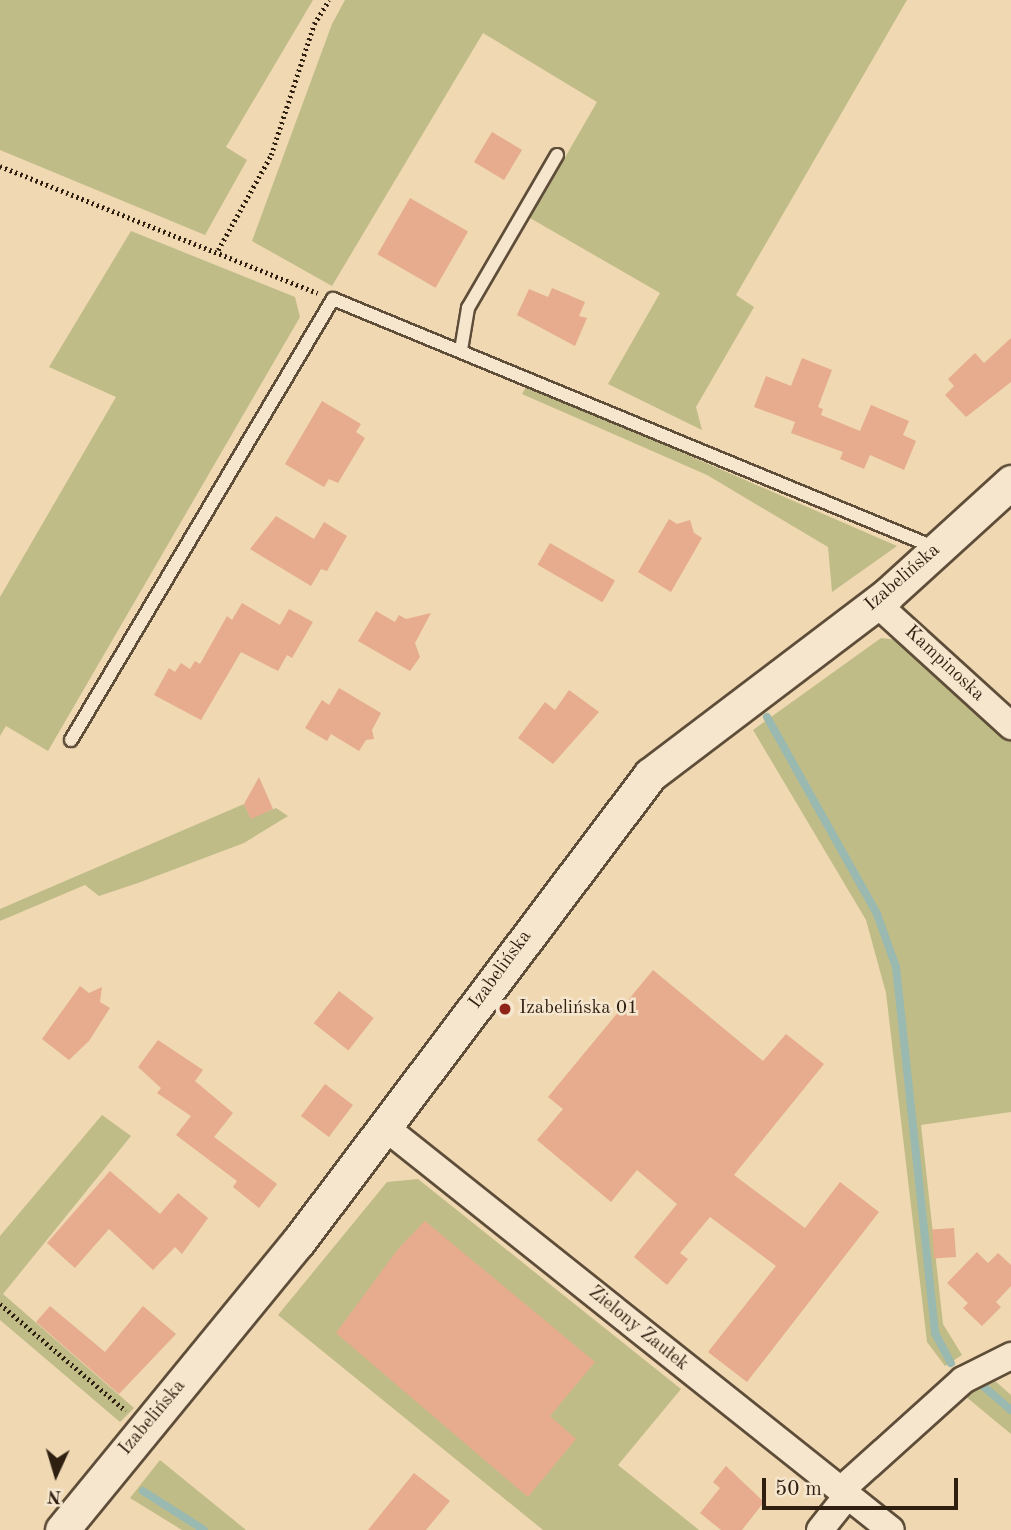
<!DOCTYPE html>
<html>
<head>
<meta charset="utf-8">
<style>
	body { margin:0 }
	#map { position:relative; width:1011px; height:1530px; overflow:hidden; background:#efd8b2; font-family:"Old Standard TT",serif }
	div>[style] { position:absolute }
	.green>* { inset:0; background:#c0bc87 }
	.stream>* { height:8px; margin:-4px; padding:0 4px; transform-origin:4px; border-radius:4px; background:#9ab9b0 }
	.building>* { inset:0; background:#e6ac8d; transform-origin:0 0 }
	.path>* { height:4.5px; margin-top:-2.25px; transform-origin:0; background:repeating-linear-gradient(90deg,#2e1f11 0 2px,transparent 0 5.5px) }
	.roads { filter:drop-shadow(2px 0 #5e4d39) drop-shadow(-2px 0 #5e4d39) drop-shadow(0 2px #5e4d39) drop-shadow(0 -2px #5e4d39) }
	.service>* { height:12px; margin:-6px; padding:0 6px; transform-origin:6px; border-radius:6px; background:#f5e6cd }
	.minor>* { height:26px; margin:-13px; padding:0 13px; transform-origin:13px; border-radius:13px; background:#f5e6cd }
	.tertiary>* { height:33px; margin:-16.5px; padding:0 16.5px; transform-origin:16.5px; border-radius:16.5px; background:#f5e6cd }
	.dots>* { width:19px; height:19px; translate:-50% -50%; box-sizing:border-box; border:4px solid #f5e6cd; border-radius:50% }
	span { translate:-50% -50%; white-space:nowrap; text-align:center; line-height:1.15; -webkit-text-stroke:5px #f5e6cd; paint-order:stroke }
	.street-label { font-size:19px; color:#2e1f11 }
	.poi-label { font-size:19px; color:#2e1f11 }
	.left { translate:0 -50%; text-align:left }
	.north { position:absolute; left:21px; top:1439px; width:70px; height:70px; -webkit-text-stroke:5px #f5e6cd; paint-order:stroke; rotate:184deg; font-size:19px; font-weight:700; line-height:28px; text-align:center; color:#2e1f11 }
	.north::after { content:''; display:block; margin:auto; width:24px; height:32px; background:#2e1f11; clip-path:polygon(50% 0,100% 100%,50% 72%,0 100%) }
	.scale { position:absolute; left:762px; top:1478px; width:196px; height:32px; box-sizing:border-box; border:4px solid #2e1f11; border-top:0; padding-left:9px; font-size:21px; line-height:24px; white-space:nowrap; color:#2e1f11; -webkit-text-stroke:5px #f5e6cd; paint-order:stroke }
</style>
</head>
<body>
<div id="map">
	<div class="green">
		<i style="clip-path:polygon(0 0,313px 0,226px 147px,247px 160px,205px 235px,0 150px)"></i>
		<i style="clip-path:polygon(345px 0,907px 0,736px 295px,754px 307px,696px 407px,702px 430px,608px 384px,660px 293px,530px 218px,597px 102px,483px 33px,332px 286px,252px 241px,332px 24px)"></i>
		<i style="clip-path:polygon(131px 231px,295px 297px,300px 317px,48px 751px,6px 726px,0 736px,0 597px,116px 397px,49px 367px)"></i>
		<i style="clip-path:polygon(527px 385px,897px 546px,832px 592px,828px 547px,707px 475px,522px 394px)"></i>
		<i style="clip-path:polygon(881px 638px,906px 641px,1011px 740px,1011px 1112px,921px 1125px,943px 1324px,962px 1355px,945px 1366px,927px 1342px,886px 993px,866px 920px,753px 730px)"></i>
		<i style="clip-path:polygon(244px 804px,251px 818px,276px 808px,288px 816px,244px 843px,138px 883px,99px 896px,85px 885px,0 921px,0 909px)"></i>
		<i style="clip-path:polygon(102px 1115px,131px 1136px,3px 1294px,134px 1408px,120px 1422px,0 1320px,0 1236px)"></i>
		<i style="clip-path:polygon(418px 1179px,681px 1389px,618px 1465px,699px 1530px,543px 1530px,278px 1315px,387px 1182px)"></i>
		<i style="clip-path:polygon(994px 1380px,1011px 1395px,1011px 1434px,965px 1396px)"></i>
		<i style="clip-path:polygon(160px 1460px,246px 1530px,182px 1530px,130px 1498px)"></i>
	</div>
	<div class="stream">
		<i style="left:767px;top:717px;width:226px;rotate:60.8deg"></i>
		<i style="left:877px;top:914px;width:56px;rotate:70.3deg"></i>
		<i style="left:896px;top:967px;width:368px;rotate:83.9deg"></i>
		<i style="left:935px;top:1333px;width:34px;rotate:62deg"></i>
		<i style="left:982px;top:1385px;width:38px;rotate:41deg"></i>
		<i style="left:143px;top:1491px;width:72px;rotate:32.6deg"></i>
	</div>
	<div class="building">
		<i style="left:492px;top:132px;width:35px;height:35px;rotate:31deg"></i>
		<i style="left:410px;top:198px;width:67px;height:65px;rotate:30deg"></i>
		<i style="clip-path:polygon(552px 288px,585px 302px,579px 316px,587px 318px,575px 346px,517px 315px,529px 289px,548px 297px)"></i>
		<i style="clip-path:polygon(1011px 338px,1011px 382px,966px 417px,945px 395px,954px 386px,948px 379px,975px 353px,984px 363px)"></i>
		<i style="clip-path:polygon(802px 358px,832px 370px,818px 407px,823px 409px,821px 415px,860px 431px,871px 405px,909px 421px,903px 435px,916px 441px,904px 470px,870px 455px,864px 469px,840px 459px,843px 452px,791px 433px,795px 422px,754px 407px,766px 376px,791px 386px)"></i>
		<i style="clip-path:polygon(322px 401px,361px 424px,356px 432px,365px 438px,338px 483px,329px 479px,324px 487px,285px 464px)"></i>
		<i style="clip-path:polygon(276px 516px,314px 539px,324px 522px,347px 536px,327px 571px,321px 569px,311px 586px,250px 549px)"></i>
		<i style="clip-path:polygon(669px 519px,677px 524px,690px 520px,694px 533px,702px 538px,671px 592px,638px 572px)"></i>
		<i style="left:550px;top:543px;width:75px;height:25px;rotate:30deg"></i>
		<i style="clip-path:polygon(242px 603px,280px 625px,289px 609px,313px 622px,292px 658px,287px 655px,278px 671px,241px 652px,201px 720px,154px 695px,169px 668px,175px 672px,181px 663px,190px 669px,195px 661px,200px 664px,227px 616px,232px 620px)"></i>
		<i style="clip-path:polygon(376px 611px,395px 622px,399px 615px,406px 619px,431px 613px,415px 643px,420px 657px,410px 671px,358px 641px)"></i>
		<i style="clip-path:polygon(339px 688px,381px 713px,372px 730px,374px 739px,366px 740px,359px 751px,331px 734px,327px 741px,305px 728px,322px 700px,329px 705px)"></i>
		<i style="clip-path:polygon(569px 690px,599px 712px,553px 764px,518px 738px,545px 702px,555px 710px)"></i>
		<i style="clip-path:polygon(259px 777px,273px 809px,251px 819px,244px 804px)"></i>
		<i style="clip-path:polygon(653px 970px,763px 1061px,786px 1034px,824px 1064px,734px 1175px,805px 1228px,840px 1182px,879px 1212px,747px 1382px,708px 1352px,776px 1266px,710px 1217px,680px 1253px,688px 1259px,667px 1285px,634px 1257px,677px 1204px,637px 1170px,611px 1202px,537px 1140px,563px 1109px,548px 1097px)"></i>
		<i style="clip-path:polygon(80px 986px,89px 993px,102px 987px,100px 1002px,110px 1008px,89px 1041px,69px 1060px,42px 1039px)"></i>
		<i style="left:339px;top:991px;width:44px;height:41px;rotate:38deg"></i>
		<i style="clip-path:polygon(158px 1040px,203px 1070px,195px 1081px,233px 1113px,214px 1137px,277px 1184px,259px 1208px,233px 1187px,237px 1181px,176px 1135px,191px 1116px,157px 1093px,161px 1088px,138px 1067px)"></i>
		<i style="left:325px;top:1084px;width:35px;height:40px;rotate:37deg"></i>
		<i style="clip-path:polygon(110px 1171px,160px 1214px,178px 1193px,208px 1218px,182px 1254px,175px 1247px,153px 1270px,109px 1229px,75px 1268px,47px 1243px)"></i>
		<i style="clip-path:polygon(425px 1221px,595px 1362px,550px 1416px,576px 1439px,528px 1497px,336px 1333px,398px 1249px)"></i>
		<i style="left:954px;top:1228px;width:29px;height:22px;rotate:86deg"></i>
		<i style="clip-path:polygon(977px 1252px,988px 1263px,998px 1253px,1011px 1265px,1011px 1286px,996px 1302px,1001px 1307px,982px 1326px,963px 1308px,968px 1303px,947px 1283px)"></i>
		<i style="clip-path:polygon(50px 1306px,105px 1352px,143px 1306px,176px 1334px,119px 1394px,36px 1322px)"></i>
		<i style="clip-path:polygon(726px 1466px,764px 1502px,742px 1530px,721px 1530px,700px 1513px,720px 1488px,713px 1482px)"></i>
		<i style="clip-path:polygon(414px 1473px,450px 1501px,426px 1530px,368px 1530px)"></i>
	</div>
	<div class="path">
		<i style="left:0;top:166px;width:342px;rotate:21.8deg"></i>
		<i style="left:218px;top:250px;width:109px;rotate:-60.8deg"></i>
		<i style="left:271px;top:155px;width:138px;rotate:-71.8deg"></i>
		<i style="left:314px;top:24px;width:28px;rotate:-58deg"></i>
		<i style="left:0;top:1304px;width:165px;rotate:40.3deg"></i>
	</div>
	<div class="roads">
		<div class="service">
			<i style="left:461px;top:350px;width:43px;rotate:-80.5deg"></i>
			<i style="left:468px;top:308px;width:177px;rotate:-59.8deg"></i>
			<i style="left:71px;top:740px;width:513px;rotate:-59.29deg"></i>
			<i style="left:333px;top:299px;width:652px;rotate:22.44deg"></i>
		</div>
		<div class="minor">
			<i style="left:876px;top:603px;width:183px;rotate:42.3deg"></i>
			<i style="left:386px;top:1128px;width:645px;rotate:38.52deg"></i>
			<i style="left:841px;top:1490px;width:164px;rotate:-42deg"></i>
			<i style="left:963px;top:1380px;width:54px;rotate:-26.6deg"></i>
			<i style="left:820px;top:1530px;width:43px;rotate:-51.5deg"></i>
		</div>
		<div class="tertiary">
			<i style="left:62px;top:1530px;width:372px;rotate:-50.7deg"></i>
			<i style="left:298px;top:1242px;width:585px;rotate:-52.99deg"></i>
			<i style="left:650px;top:775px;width:298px;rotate:-37.2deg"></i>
			<i style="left:887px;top:595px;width:168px;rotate:-42.3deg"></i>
		</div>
	</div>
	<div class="dots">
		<i style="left:505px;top:1009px;background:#8f2418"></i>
	</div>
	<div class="street-label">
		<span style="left:903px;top:578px;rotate:-41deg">Izabelińska</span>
		<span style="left:944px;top:664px;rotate:43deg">Kampinoska</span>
		<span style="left:501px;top:970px;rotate:-54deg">Izabelińska</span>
		<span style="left:638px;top:1329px;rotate:39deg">Zielony Zaułek</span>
		<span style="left:153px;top:1418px;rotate:-50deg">Izabelińska</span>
	</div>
	<div class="poi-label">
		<span class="left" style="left:519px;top:1009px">Izabelińska 01</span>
	</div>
	<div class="north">N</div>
	<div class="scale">50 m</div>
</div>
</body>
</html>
